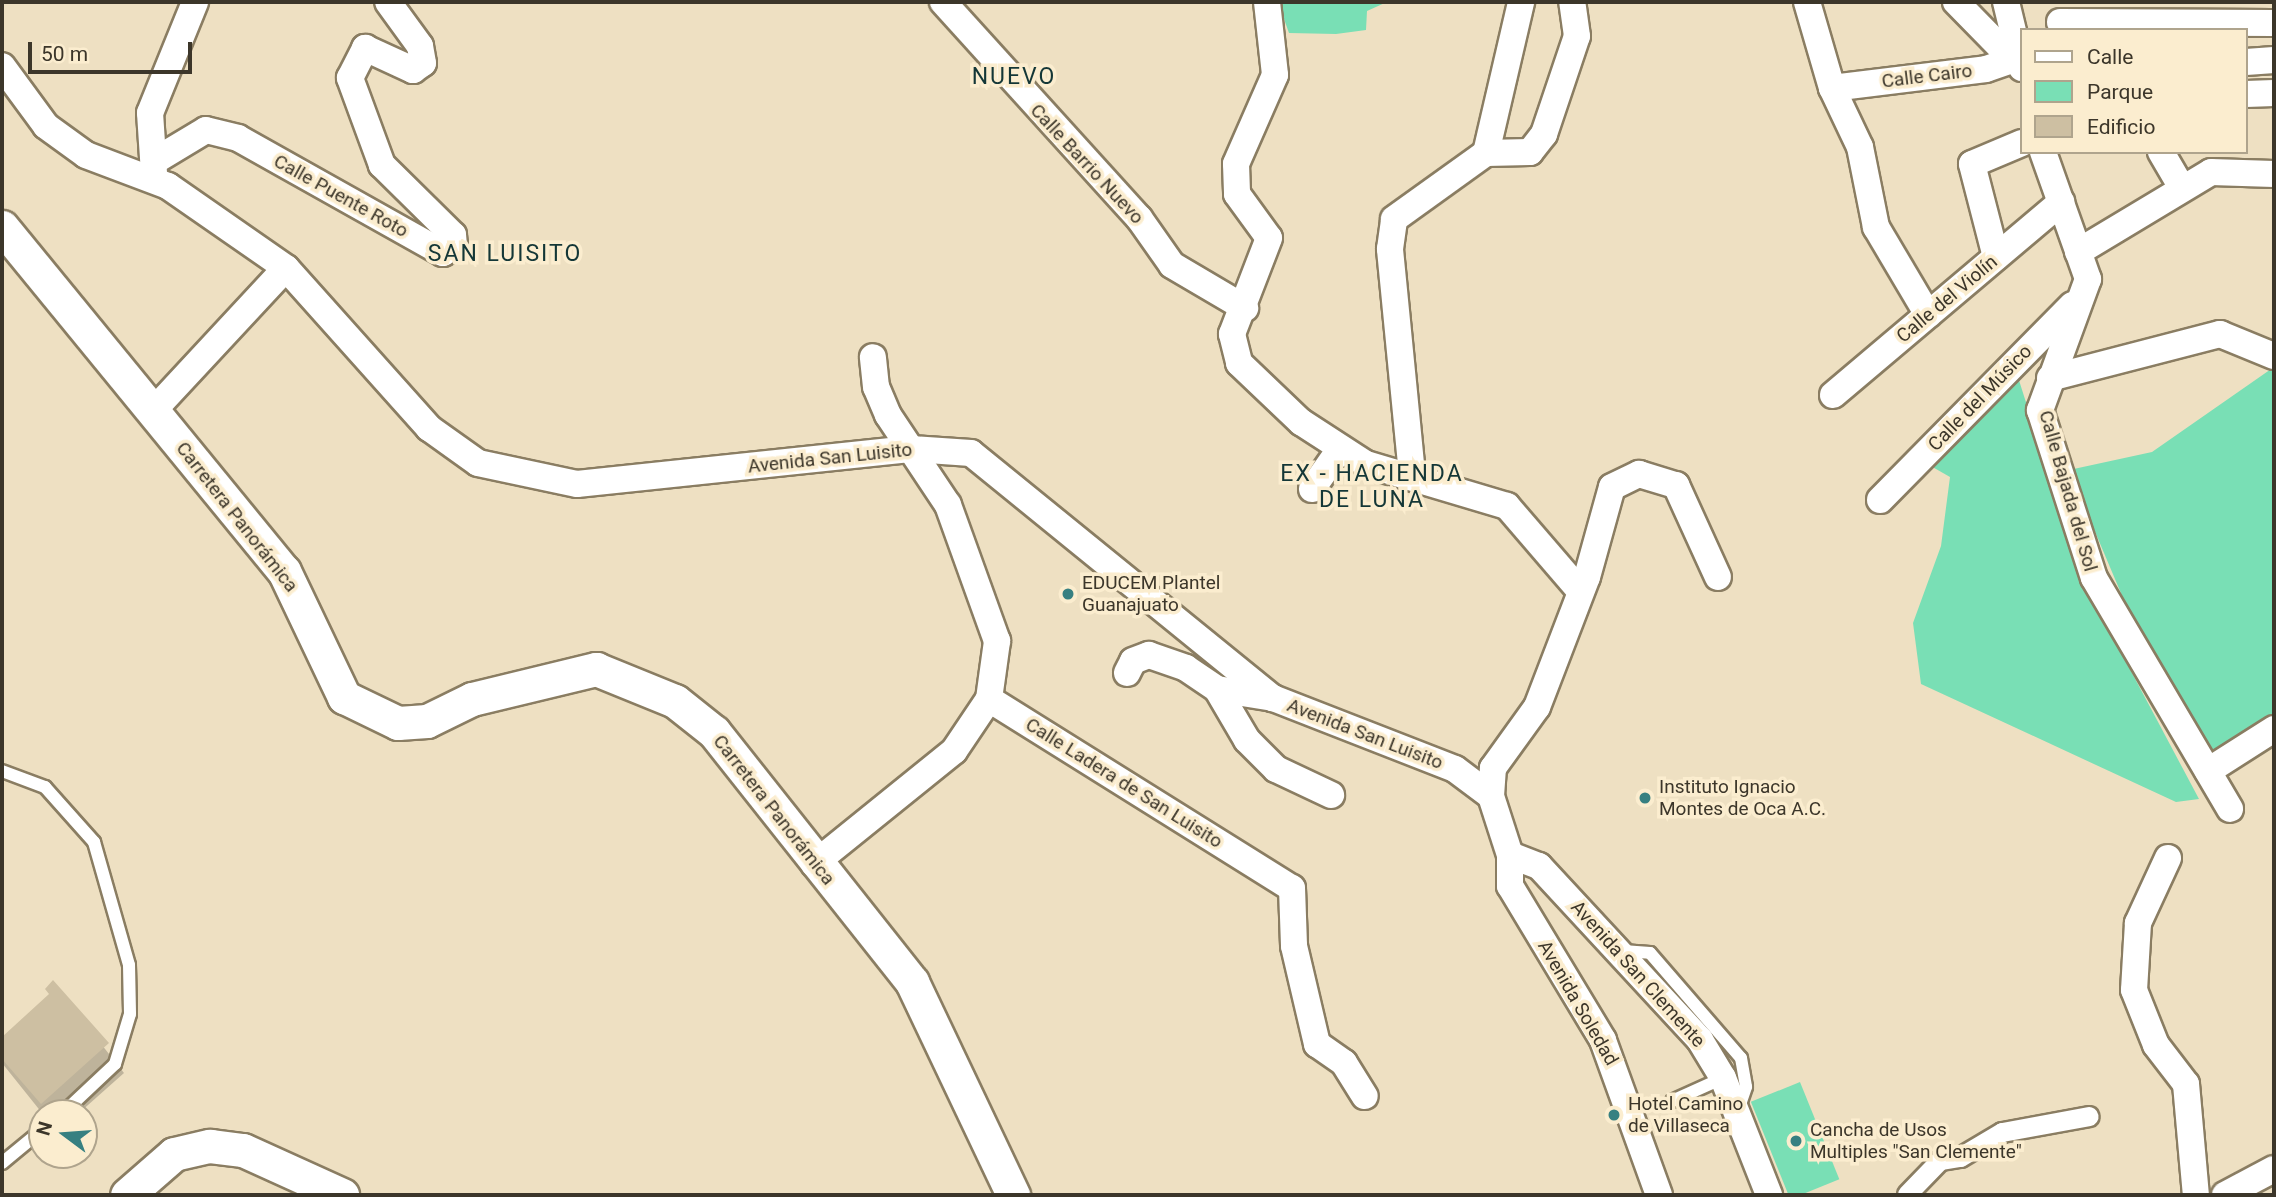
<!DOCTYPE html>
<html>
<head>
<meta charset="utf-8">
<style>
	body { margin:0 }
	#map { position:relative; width:2276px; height:1197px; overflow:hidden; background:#eee0c2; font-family:Roboto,sans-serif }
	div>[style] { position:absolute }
	.green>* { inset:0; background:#79dfb5; transform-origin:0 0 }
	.shadow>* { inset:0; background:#0003 }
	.building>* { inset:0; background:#cdbfa2 }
	.roads { filter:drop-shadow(2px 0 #8a7d62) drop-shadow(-2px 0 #8a7d62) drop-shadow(0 2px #8a7d62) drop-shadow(0 -2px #8a7d62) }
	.service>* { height:12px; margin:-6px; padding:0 6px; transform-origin:6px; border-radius:6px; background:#fff }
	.pedestrian>* { height:19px; margin:-9.5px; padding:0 9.5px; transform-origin:9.5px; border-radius:9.5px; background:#fff }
	.minor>* { height:26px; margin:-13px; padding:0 13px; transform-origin:13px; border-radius:13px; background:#fff }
	.tertiary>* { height:33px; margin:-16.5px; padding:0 16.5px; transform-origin:16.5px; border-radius:16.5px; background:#fff }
	.dots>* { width:19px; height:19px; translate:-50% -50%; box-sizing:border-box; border:4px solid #fbedcf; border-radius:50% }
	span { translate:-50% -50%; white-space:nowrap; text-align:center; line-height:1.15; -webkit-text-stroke:7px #fbedcf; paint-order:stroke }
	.street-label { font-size:19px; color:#3c362a }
	.poi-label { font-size:19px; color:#3c362a }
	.left { translate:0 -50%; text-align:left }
	.quarter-label { font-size:23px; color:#143737; letter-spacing:2px }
	.frame { position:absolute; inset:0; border:4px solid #3c362a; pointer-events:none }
	.legend { position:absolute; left:2020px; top:28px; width:228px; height:126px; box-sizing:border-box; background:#fbedcf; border:2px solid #afa48d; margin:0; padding:9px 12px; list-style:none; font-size:21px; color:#3c362a }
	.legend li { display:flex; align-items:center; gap:14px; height:35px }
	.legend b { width:35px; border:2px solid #afa48d }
	.north { position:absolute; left:28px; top:1099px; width:70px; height:70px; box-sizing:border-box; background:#fbedcf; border:2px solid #afa48d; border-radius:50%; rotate:286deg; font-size:19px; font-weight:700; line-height:28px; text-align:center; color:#3c362a }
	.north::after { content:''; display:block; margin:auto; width:24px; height:32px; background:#378081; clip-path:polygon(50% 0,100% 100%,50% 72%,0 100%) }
	.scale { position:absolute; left:28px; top:42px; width:164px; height:32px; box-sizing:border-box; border:4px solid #3c362a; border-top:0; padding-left:9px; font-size:21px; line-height:24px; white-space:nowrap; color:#3c362a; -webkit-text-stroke:5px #fbedcf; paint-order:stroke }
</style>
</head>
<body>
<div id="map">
	<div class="green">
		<i style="clip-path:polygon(1278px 2px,1387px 2px,1367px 11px,1366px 30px,1336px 34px,1289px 33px)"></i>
		<i style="clip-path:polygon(2274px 367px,2274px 718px,2211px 763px,2142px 643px,2069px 470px,2152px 452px)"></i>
		<i style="clip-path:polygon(2017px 374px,2082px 579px,2199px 799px,2176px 802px,1921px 684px,1913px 623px,1941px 546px,1950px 477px,1929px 465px)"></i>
		<i style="left:1800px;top:1082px;width:105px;height:53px;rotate:68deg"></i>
	</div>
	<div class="shadow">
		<i style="clip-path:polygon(53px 983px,124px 1073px,79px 1113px,42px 1113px,2px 1063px,2px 1039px,50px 995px)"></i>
	</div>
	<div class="building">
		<i style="clip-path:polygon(53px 980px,109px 1043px,41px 1104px,2px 1059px,2px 1037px,49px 994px,45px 989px)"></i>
	</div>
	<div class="roads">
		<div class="service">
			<i style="left:2px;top:771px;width:46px;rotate:20.4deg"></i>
			<i style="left:45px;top:787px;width:74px;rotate:48.3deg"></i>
			<i style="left:94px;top:842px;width:128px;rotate:74.1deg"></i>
			<i style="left:129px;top:965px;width:49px;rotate:88.8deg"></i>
			<i style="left:130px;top:1014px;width:52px;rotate:106.7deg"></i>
			<i style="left:115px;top:1064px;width:71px;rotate:136.7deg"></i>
			<i style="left:1623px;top:951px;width:27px;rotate:4deg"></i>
			<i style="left:1650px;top:953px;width:139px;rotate:49.1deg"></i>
			<i style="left:1741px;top:1058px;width:29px;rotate:80deg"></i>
			<i style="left:1746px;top:1087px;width:24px;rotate:109deg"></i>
			<i style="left:1672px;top:1101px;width:56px;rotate:-24.3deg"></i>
			<i style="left:2px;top:1163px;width:52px;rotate:-39.5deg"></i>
		</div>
		<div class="pedestrian">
			<i style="left:1907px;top:1194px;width:47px;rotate:-45.9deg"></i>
			<i style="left:1940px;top:1160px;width:20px;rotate:-9deg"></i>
			<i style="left:1960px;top:1157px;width:49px;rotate:-30.8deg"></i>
			<i style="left:2002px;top:1132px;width:88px;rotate:-10.4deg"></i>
		</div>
		<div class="minor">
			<i style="left:943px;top:2px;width:292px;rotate:47.8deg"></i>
			<i style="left:1139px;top:218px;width:57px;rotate:54.9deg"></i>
			<i style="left:1172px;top:265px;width:85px;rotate:30.5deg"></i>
			<i style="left:1267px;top:2px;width:73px;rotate:83.7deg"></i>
			<i style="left:1275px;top:75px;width:97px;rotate:113.7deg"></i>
			<i style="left:1236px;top:164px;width:30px;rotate:88deg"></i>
			<i style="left:1237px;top:194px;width:54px;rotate:54deg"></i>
			<i style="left:1269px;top:238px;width:103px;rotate:111.1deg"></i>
			<i style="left:1232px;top:334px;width:30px;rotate:76deg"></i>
			<i style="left:1239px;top:363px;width:86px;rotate:43.6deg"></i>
			<i style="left:1301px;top:422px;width:77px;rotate:32.9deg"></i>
			<i style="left:1366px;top:464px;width:147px;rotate:16.6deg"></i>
			<i style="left:1507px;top:506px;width:112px;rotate:49.3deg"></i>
			<i style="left:1807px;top:2px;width:90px;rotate:73.8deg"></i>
			<i style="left:1832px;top:88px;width:65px;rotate:64.6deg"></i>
			<i style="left:1860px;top:147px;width:82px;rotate:78.7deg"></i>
			<i style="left:1876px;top:227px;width:102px;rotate:59.4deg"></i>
			<i style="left:1956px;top:2px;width:80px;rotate:45.5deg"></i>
			<i style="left:2006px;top:2px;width:68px;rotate:76.4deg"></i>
			<i style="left:2060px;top:22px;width:214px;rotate:0.3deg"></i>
			<i style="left:2246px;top:62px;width:28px;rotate:-4deg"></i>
			<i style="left:2px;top:66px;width:74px;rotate:53.7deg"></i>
			<i style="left:46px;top:126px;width:49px;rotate:35.9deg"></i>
			<i style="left:86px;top:155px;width:88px;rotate:20.7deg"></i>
			<i style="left:168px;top:186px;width:144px;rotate:34.8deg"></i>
			<i style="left:286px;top:268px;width:215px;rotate:48.2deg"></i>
			<i style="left:429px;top:428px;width:60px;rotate:35.5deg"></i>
			<i style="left:478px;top:463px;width:101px;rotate:12deg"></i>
			<i style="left:577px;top:484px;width:337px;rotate:-6deg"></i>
			<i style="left:912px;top:449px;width:59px;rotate:3.9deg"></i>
			<i style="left:971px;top:453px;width:389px;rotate:39.1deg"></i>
			<i style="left:1273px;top:698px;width:195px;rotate:21.3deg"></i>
			<i style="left:1455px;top:769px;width:45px;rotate:36.9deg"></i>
			<i style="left:1832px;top:88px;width:155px;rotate:-7deg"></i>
			<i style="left:1986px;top:69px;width:36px;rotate:-19deg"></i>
			<i style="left:2246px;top:94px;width:28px;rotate:-2deg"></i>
			<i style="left:2043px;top:152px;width:135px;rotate:70.5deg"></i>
			<i style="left:2088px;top:279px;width:140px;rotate:110.1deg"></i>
			<i style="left:2040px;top:410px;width:176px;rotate:72.2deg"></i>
			<i style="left:2094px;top:578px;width:268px;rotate:59.5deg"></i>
			<i style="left:2161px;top:152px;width:42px;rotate:59.7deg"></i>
			<i style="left:1486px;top:153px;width:44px;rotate:-1.3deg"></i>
			<i style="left:1530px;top:152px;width:23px;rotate:-52deg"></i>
			<i style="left:1544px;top:134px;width:103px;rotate:-71.4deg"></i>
			<i style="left:1577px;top:36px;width:34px;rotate:-98deg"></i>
			<i style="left:156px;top:160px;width:58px;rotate:-31deg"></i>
			<i style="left:206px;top:130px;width:33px;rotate:14deg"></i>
			<i style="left:238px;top:138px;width:235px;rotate:29.3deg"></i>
			<i style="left:443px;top:253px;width:13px;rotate:-32deg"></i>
			<i style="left:454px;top:246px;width:11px;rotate:-95deg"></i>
			<i style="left:453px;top:235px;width:100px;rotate:-135.4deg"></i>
			<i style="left:382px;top:165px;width:93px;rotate:-110.2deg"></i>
			<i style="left:350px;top:78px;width:34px;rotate:-63deg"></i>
			<i style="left:365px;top:48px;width:53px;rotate:24.6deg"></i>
			<i style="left:413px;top:70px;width:12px;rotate:-35deg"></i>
			<i style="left:423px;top:63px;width:17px;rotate:-100deg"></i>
			<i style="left:420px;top:46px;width:54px;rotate:-126deg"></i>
			<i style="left:154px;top:173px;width:60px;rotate:-93.8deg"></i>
			<i style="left:150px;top:113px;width:120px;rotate:-67.9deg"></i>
			<i style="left:2078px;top:252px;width:155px;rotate:-31deg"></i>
			<i style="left:2211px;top:172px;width:63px;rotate:1.8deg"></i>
			<i style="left:1996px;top:257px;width:96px;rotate:-104.5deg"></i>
			<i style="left:1972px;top:164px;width:54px;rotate:-22.8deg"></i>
			<i style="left:2050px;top:378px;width:176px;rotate:-14.5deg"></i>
			<i style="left:2220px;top:334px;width:58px;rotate:22.2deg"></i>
			<i style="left:1833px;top:395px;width:299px;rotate:-40.2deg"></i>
			<i style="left:153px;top:411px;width:195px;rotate:-47.1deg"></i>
			<i style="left:1412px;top:474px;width:226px;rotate:-95.6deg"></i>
			<i style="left:1390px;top:249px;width:30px;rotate:-82deg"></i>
			<i style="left:1394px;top:219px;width:113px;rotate:-35.7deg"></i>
			<i style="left:1486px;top:153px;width:155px;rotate:-76.9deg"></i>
			<i style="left:1312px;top:489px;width:49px;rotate:-55deg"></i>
			<i style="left:1880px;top:500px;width:274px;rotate:-45.4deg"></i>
			<i style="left:1127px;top:673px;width:13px;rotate:-63deg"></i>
			<i style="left:1133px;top:661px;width:17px;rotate:-21deg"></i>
			<i style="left:1149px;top:655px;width:39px;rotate:19deg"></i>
			<i style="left:1186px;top:668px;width:37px;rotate:34deg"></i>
			<i style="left:1217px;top:689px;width:57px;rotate:9.1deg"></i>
			<i style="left:1217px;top:689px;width:59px;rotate:59.5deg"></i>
			<i style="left:1247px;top:740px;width:41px;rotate:45deg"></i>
			<i style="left:1276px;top:769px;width:61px;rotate:25.3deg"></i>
			<i style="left:989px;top:699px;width:357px;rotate:32deg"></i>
			<i style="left:1292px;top:888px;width:58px;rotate:88deg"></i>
			<i style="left:1294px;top:946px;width:101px;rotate:76.8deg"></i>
			<i style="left:1317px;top:1044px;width:33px;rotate:35deg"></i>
			<i style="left:1344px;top:1063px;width:39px;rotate:58deg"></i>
			<i style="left:2208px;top:771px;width:78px;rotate:-32.5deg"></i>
			<i style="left:1510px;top:855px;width:31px;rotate:21deg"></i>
			<i style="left:1539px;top:866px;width:237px;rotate:47.2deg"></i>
			<i style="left:1700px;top:1040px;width:44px;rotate:58.8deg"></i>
			<i style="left:1723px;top:1078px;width:126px;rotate:68.5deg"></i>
			<i style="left:2168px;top:858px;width:72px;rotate:114.8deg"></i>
			<i style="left:2138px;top:923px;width:67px;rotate:93.4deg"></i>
			<i style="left:2134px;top:990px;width:59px;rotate:68.2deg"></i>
			<i style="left:2156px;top:1045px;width:49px;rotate:52.4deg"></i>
			<i style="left:2186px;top:1084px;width:111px;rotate:84.9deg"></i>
			<i style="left:814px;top:864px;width:180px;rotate:-38.9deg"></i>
			<i style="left:954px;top:751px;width:63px;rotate:-56.1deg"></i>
			<i style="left:989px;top:699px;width:59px;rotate:-82.1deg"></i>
			<i style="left:997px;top:641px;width:145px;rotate:-109.8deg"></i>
			<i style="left:948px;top:505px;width:108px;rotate:-123.7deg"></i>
			<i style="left:888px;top:415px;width:30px;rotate:-113deg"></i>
			<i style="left:876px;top:387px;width:30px;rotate:-96deg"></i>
			<i style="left:1659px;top:1195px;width:165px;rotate:-109.9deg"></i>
			<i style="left:1603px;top:1040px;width:180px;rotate:-121.1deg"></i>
			<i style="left:1510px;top:886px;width:31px;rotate:-90deg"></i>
			<i style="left:1510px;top:855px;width:62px;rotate:-107.9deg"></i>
			<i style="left:1491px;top:796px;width:28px;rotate:-86deg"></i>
			<i style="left:1493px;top:768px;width:75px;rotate:-54.2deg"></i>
			<i style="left:1537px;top:707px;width:139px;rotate:-69deg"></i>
			<i style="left:1587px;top:577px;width:93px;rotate:-74.5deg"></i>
			<i style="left:1612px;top:487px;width:30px;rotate:-26deg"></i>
			<i style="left:1639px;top:474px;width:39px;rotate:17deg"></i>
			<i style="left:1676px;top:485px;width:101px;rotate:65.5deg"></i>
			<i style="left:2225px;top:1195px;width:55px;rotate:-28deg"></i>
		</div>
		<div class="tertiary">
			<i style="left:2px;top:227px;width:445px;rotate:50.7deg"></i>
			<i style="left:284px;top:571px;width:140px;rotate:64.5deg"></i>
			<i style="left:344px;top:697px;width:60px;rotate:25.7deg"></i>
			<i style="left:398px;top:723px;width:29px;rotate:-4deg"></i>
			<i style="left:427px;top:721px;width:50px;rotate:-26.1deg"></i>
			<i style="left:472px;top:699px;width:128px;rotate:-13.6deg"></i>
			<i style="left:596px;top:669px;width:85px;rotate:22.1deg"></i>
			<i style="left:675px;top:701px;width:50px;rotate:38.5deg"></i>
			<i style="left:714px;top:732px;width:319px;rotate:51.6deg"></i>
			<i style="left:912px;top:982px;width:236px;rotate:64.6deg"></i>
			<i style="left:127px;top:1195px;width:62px;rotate:-41.1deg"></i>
			<i style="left:174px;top:1154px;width:37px;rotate:-13deg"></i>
			<i style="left:210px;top:1146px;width:33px;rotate:7deg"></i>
			<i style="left:243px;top:1150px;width:109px;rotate:24.4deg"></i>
		</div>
	</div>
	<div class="dots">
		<i style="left:1068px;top:594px;background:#378081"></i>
		<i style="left:1645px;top:798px;background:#378081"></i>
		<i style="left:1614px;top:1115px;background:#378081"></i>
		<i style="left:1796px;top:1141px;background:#378081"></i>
	</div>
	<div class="street-label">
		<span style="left:1927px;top:76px;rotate:-7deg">Calle Cairo</span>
		<span style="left:1087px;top:164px;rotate:47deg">Calle Barrio Nuevo</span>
		<span style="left:341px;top:196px;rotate:29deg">Calle Puente Roto</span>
		<span style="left:1947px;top:299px;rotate:-40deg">Calle del Violín</span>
		<span style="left:1980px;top:398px;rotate:-46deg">Calle del Músico</span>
		<span style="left:830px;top:458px;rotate:-6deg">Avenida San Luisito</span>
		<span style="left:2068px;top:491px;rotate:74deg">Calle Bajada del Sol</span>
		<span style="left:237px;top:517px;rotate:52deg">Carretera Panorámica</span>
		<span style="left:1365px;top:734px;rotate:21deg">Avenida San Luisito</span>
		<span style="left:1124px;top:783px;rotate:32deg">Calle Ladera de San Luisito</span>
		<span style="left:774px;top:810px;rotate:52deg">Carretera Panorámica</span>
		<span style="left:1638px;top:974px;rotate:48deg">Avenida San Clemente</span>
		<span style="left:1578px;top:1003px;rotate:60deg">Avenida Soledad</span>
	</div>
	<div class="poi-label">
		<span class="left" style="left:1082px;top:594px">EDUCEM Plantel<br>Guanajuato</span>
		<span class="left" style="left:1659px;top:798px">Instituto Ignacio<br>Montes de Oca A.C.</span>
		<span class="left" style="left:1628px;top:1115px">Hotel Camino<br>de Villaseca</span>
		<span class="left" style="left:1810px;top:1141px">Cancha de Usos<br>Multiples "San Clemente"</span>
	</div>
	<div class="quarter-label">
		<span style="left:1014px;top:77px">NUEVO</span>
		<span style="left:505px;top:254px">SAN LUISITO</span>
		<span style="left:1372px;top:487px">EX - HACIENDA<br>DE LUNA</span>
	</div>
	<div class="frame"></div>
	<ul class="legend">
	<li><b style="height:9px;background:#fff"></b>Calle</li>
	<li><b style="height:19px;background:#79dfb5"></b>Parque</li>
	<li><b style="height:19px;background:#cdbfa2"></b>Edificio</li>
	</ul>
	<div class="north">N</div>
	<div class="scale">50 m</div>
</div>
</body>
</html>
